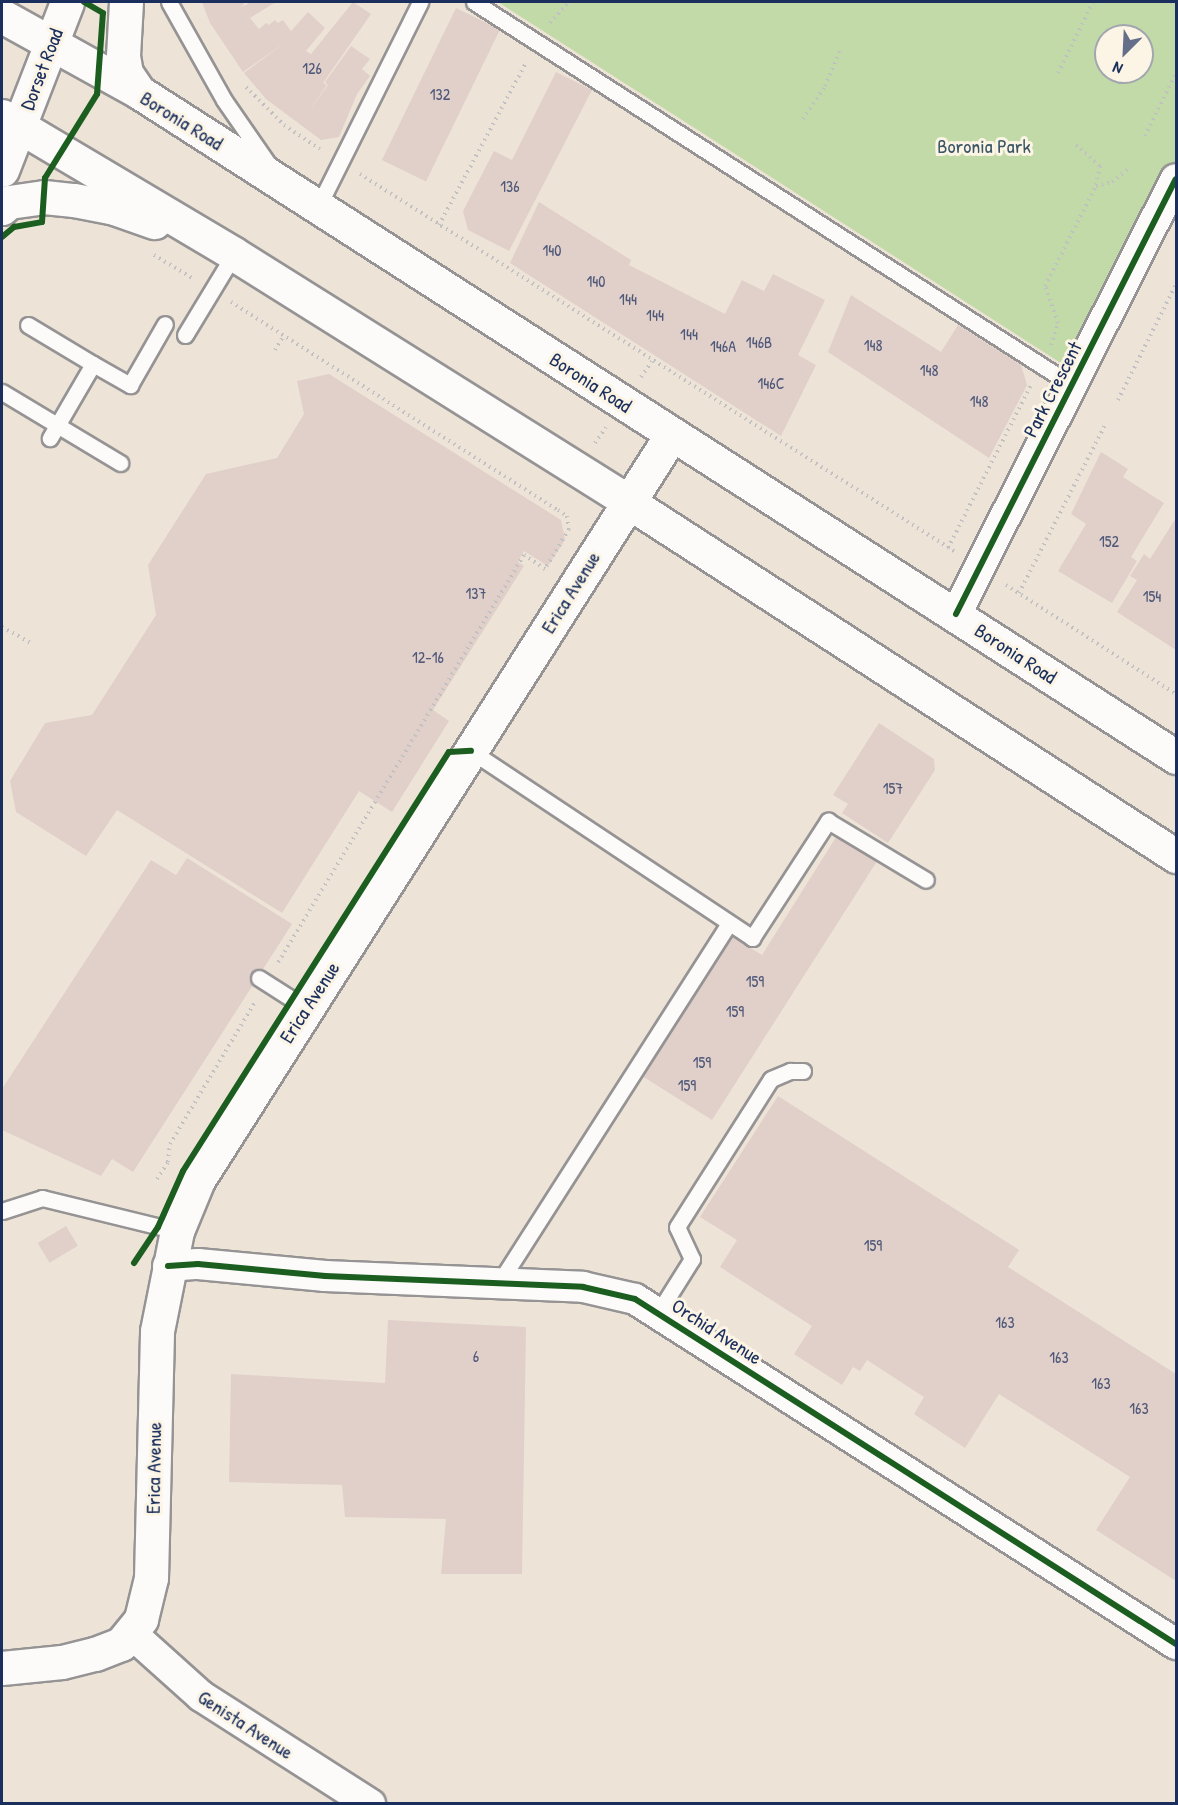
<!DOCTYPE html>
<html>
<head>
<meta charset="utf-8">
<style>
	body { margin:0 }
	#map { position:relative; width:1178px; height:1805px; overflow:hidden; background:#ede4d7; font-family:"Patrick Hand",sans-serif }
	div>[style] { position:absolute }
	.green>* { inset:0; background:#c2daa7 }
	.building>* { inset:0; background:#e1cfc9; transform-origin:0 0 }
	.path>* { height:4px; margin-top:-2px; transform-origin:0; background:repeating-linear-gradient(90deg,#c0c0c3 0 1.5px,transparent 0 6px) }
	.roads { filter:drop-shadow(2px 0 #959394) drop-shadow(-2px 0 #959394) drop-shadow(0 2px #959394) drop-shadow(0 -2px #959394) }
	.lane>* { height:15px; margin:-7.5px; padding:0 7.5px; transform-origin:7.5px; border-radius:7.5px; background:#fcfbf9 }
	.street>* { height:30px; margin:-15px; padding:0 15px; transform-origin:15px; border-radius:15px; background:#fcfbf9 }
	.secondary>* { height:33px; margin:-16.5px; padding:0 16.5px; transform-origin:16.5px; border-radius:16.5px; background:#fcfbf9 }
	.primary>* { height:33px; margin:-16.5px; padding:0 16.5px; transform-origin:16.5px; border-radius:16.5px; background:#fcfbf9 }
	.cycleway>* { height:6px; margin:-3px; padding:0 3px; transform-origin:3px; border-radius:3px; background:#1b5e20 }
	span { translate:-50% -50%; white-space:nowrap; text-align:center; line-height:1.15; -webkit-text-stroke:6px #fcf5e5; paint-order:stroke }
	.number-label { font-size:16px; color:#4e5879 }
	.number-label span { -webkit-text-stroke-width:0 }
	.street-label { font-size:20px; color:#1b2f5e }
	.park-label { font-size:20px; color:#3c5866 }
	.frame { position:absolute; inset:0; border:3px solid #1b2f5e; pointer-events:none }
	.north { position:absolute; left:1094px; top:24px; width:60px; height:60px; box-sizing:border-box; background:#fcf5e5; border:2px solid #a2a6af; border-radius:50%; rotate:204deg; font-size:16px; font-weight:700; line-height:24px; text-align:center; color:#1b2f5e }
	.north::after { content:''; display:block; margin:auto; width:21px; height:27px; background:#646e88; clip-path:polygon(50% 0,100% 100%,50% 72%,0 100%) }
</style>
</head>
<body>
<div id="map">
	<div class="green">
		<i style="clip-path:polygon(evenodd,498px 2px,1176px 2px,1176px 179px,1078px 374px,498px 2px,1106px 36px,1142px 36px,1142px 72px,1106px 72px,1106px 36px)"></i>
	</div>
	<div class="building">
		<i style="clip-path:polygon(202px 2px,245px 2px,242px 7px,251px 2px,276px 2px,250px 18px,259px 29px,266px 23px,269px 25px,275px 20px,278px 23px,283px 20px,291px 31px,308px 12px,325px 28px,306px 51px,311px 54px,353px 2px,371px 14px,323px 83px,327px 85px,307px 114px,328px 85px,325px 82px,351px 46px,370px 59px,362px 69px,370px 76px,357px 94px,339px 137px,321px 140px,266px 99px,244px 73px,286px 42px,243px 72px,210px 23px)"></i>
		<i style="left:456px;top:8px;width:49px;height:169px;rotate:26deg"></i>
		<i style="clip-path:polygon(556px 72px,592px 90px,509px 251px,468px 230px,463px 211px,494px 151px,512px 160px)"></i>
		<i style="clip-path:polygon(539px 202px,631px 260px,629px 265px,725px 314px,742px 280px,764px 291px,773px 274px,825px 300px,798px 355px,816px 365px,781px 436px,510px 263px)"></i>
		<i style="clip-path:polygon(851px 295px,941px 352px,958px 325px,1021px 365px,1027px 385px,989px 458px,828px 352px)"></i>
		<i style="clip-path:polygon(329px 374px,561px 520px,565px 540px,548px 566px,524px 551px,518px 562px,524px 566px,433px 710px,449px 721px,392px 812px,359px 791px,282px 913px,117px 810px,86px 856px,16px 812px,10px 781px,45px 723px,92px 715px,156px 615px,148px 565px,206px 474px,277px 458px,304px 414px,297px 381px)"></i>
		<i style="clip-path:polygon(1101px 452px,1128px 469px,1123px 477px,1164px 503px,1131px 557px,1137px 561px,1112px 603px,1058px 571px,1086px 524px,1071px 514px)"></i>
		<i style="clip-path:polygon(1176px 518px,1176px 650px,1117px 612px,1137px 580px,1130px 576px,1144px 554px,1150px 559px)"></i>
		<i style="clip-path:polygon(879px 723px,934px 759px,935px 770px,888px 843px,842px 813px,848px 804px,833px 795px)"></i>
		<i style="clip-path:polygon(838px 834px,879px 858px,712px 1120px,642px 1076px,731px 936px,762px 955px)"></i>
		<i style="clip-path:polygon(187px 858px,292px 924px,133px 1172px,112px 1159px,101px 1176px,2px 1130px,2px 1089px,151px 860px,176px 875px)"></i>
		<i style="clip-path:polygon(778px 1096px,1019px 1250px,1008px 1267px,1176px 1374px,1176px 1581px,1096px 1530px,1130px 1477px,999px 1394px,965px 1448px,914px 1414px,924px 1397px,867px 1360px,860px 1371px,853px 1367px,842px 1385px,794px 1354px,812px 1326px,720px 1267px,737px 1240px,700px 1217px)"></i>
		<i style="left:66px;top:1226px;width:23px;height:33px;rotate:59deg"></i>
		<i style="clip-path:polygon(388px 1320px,526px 1327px,522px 1574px,441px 1574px,446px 1519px,345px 1517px,342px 1485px,229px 1482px,231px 1374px,385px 1383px)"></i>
	</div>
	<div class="path">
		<i style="left:1171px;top:2px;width:5px;rotate:22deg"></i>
		<i style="left:550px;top:23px;width:28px;rotate:-48deg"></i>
		<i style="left:1058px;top:73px;width:79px;rotate:-63.8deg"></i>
		<i style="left:246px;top:87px;width:54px;rotate:45deg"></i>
		<i style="left:284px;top:125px;width:43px;rotate:33.7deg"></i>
		<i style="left:803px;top:119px;width:40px;rotate:-56deg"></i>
		<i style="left:825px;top:86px;width:38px;rotate:-67deg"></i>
		<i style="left:1145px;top:136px;width:70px;rotate:-63.8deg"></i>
		<i style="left:1076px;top:145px;width:32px;rotate:41deg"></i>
		<i style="left:1100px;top:166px;width:19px;rotate:102deg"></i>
		<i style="left:360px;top:174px;width:704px;rotate:32.4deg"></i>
		<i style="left:439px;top:225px;width:184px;rotate:-61.8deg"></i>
		<i style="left:154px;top:255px;width:47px;rotate:31deg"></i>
		<i style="left:231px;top:302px;width:388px;rotate:32.5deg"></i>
		<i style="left:558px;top:510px;width:11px;rotate:34deg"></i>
		<i style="left:567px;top:516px;width:13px;rotate:81deg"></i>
		<i style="left:569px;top:529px;width:47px;rotate:121deg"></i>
		<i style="left:545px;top:569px;width:25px;rotate:-146deg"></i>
		<i style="left:524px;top:555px;width:476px;rotate:121.1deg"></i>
		<i style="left:1051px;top:345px;width:23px;rotate:-72deg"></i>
		<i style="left:1058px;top:323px;width:39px;rotate:-109deg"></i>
		<i style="left:1045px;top:286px;width:112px;rotate:-63deg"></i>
		<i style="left:1096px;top:186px;width:16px;rotate:-14deg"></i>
		<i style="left:1112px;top:182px;width:22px;rotate:-39deg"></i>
		<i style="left:275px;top:350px;width:17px;rotate:-59deg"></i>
		<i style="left:641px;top:377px;width:19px;rotate:-55deg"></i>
		<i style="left:1118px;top:400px;width:130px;rotate:-63.4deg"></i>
		<i style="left:595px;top:443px;width:19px;rotate:-55deg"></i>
		<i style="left:948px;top:548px;width:183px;rotate:-63deg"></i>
		<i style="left:1006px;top:585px;width:202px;rotate:32.7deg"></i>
		<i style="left:1019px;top:593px;width:189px;rotate:-62.9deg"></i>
		<i style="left:2px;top:627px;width:35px;rotate:29deg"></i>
		<i style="left:157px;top:1179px;width:20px;rotate:-57deg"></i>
		<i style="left:168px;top:1162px;width:18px;rotate:-84deg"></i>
		<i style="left:170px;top:1144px;width:165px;rotate:-59.1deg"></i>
	</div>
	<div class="roads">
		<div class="lane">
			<i style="left:169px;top:2px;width:112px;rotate:60.7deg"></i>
			<i style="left:224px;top:100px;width:79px;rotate:55.3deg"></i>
			<i style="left:474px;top:2px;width:710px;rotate:32.64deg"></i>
			<i style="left:318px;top:207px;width:229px;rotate:-63.5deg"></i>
			<i style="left:28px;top:325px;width:76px;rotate:31deg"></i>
			<i style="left:93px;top:364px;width:86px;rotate:120.2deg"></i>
			<i style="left:185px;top:335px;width:95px;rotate:-58.8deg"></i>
			<i style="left:93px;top:364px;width:43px;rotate:29.6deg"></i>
			<i style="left:130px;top:385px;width:70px;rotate:-60.2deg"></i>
			<i style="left:2px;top:392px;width:138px;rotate:31deg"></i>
			<i style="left:471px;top:751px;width:338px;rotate:33.6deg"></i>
			<i style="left:752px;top:938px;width:140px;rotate:-57deg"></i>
			<i style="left:828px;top:821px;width:114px;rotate:31deg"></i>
			<i style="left:259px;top:978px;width:56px;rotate:32.6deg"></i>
			<i style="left:2px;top:1211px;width:42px;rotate:-18deg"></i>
			<i style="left:42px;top:1198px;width:139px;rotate:13.7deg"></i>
			<i style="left:499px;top:1283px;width:427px;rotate:-57.4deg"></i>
			<i style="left:658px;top:1313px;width:64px;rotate:-57.8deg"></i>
			<i style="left:692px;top:1259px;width:35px;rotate:-115deg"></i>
			<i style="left:677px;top:1227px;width:175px;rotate:-57.6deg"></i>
			<i style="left:771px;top:1079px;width:21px;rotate:-23deg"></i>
			<i style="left:790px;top:1071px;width:13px"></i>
		</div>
		<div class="street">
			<i style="left:956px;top:614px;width:487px;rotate:-63.2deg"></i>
			<i style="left:168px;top:1266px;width:30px;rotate:-4deg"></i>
			<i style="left:198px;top:1264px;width:128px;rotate:5.4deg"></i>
			<i style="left:325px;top:1276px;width:258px;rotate:2.4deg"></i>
			<i style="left:583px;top:1287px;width:53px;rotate:13deg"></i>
			<i style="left:635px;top:1299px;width:642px;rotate:32.53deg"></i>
			<i style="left:132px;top:1634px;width:93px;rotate:41.9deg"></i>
			<i style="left:201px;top:1696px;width:201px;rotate:32.6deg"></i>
		</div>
		<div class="secondary">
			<i style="left:2px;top:1668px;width:60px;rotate:-5.7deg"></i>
			<i style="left:62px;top:1662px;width:34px;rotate:-14deg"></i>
			<i style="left:95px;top:1654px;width:28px;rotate:-21deg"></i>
			<i style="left:121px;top:1644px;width:32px;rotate:-51deg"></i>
			<i style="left:141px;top:1619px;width:42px;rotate:-76.3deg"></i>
			<i style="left:151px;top:1578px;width:247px;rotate:-88.6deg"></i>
			<i style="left:157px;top:1331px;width:102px;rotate:-78.7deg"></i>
			<i style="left:177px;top:1231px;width:55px;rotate:-67.6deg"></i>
			<i style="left:198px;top:1180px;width:884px;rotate:-57.57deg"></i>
		</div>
		<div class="primary">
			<i style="left:126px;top:2px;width:54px;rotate:93.2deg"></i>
			<i style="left:123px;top:56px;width:17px;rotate:80deg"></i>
			<i style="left:126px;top:73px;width:23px;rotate:56deg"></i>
			<i style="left:2px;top:16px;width:157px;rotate:29deg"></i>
			<i style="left:139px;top:92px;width:1232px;rotate:32.67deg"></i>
			<i style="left:2px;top:116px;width:270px;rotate:30.7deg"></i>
			<i style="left:234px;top:254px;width:464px;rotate:32.1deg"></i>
			<i style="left:627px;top:501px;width:654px;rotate:32.89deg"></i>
			<i style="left:2px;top:170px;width:180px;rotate:-68.8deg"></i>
			<i style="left:2px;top:208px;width:9px;rotate:-41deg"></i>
			<i style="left:9px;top:202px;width:35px;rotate:-8deg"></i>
			<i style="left:44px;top:197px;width:30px;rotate:6deg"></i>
			<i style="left:74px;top:200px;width:38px;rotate:11deg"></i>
			<i style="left:111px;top:207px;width:46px;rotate:19.2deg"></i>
		</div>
	</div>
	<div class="cycleway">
		<i style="left:2px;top:237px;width:16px;rotate:-40deg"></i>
		<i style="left:14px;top:227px;width:28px;rotate:-10deg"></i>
		<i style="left:42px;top:222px;width:44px;rotate:-86.1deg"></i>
		<i style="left:45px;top:178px;width:99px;rotate:-58.2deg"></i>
		<i style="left:97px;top:94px;width:81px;rotate:-85.8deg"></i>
		<i style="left:103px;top:13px;width:22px;rotate:-150deg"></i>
		<i style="left:956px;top:614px;width:487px;rotate:-63.2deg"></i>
		<i style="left:134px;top:1263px;width:43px;rotate:-56.3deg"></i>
		<i style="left:158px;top:1227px;width:61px;rotate:-65.9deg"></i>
		<i style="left:183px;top:1171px;width:496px;rotate:-57.6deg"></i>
		<i style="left:449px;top:752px;width:22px;rotate:-3deg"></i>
		<i style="left:168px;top:1266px;width:30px;rotate:-4deg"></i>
		<i style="left:198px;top:1264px;width:128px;rotate:5.4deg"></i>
		<i style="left:325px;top:1276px;width:258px;rotate:2.4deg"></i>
		<i style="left:583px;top:1287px;width:53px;rotate:13deg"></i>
		<i style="left:635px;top:1299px;width:642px;rotate:32.53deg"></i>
	</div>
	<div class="number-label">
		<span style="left:312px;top:68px">126</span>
		<span style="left:440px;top:94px">132</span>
		<span style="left:510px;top:186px">136</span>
		<span style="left:552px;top:250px">140</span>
		<span style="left:596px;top:281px">140</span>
		<span style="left:628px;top:299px">144</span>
		<span style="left:655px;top:315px">144</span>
		<span style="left:689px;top:334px">144</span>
		<span style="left:759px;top:342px">146B</span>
		<span style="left:873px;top:345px">148</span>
		<span style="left:723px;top:346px">146A</span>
		<span style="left:929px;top:370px">148</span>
		<span style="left:771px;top:383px">146C</span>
		<span style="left:979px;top:401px">148</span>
		<span style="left:1109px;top:541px">152</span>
		<span style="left:476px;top:593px">137</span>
		<span style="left:1152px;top:596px">154</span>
		<span style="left:428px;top:657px">12-16</span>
		<span style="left:893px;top:788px">157</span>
		<span style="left:755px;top:981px">159</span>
		<span style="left:735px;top:1011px">159</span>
		<span style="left:702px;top:1062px">159</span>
		<span style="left:687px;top:1085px">159</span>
		<span style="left:873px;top:1245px">159</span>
		<span style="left:1005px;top:1322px">163</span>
		<span style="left:476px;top:1356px">6</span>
		<span style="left:1059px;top:1357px">163</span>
		<span style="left:1101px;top:1383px">163</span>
		<span style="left:1139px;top:1408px">163</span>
	</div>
	<div class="street-label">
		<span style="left:41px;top:69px;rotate:-69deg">Dorset Road</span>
		<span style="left:182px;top:120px;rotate:32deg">Boronia Road</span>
		<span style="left:591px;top:382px;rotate:33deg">Boronia Road</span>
		<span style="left:1052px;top:389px;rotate:-63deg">Park Crescent</span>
		<span style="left:570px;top:592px;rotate:-58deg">Erica Avenue</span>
		<span style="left:1016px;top:653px;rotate:33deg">Boronia Road</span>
		<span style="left:309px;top:1002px;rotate:-57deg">Erica Avenue</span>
		<span style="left:717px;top:1331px;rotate:33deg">Orchid Avenue</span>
		<span style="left:153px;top:1468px;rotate:-89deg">Erica Avenue</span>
		<span style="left:246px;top:1724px;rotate:33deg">Genista Avenue</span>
	</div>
	<div class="park-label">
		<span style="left:984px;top:145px">Boronia Park</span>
	</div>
	<div class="frame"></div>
	<div class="north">N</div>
</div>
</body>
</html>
